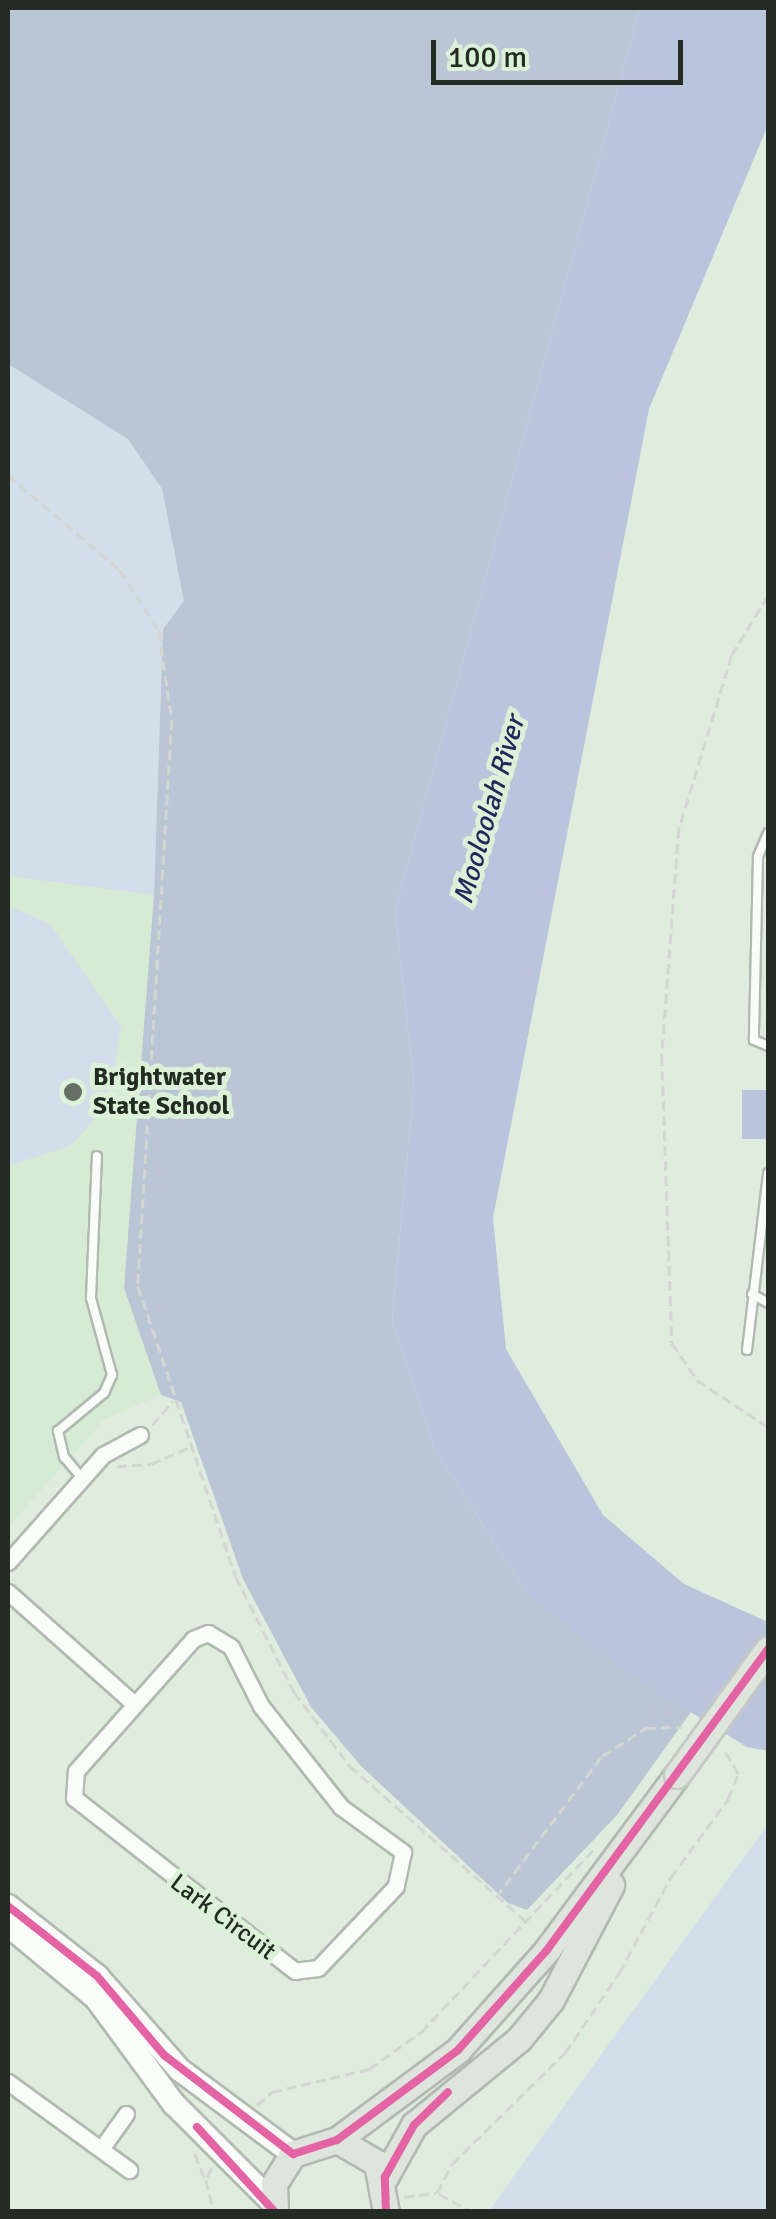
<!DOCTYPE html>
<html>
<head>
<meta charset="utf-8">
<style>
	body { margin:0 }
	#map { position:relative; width:776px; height:2219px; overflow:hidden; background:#e0ecde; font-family:Signika,sans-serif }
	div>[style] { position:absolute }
	.built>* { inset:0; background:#d6ebd4 }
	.green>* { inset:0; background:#d3deeb }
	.forest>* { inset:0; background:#bac5d5 }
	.water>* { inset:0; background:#bac4dd; transform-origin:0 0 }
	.path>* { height:2.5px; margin-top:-1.25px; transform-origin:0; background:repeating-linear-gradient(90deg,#d3d7d2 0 10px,transparent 0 15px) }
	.roads { filter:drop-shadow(2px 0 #b1bab0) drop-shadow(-2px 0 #b1bab0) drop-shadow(0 2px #b1bab0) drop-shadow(0 -2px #b1bab0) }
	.lane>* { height:8px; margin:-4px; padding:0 4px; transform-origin:4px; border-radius:4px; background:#fafcfa }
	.street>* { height:15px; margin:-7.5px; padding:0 7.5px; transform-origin:7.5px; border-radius:7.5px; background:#fafcfa }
	.secondary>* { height:22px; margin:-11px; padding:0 11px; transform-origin:11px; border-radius:11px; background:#fafcfa }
	.primary>* { height:25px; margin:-12.5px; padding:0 12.5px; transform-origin:12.5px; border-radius:12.5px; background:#dde5dc }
	.bridges { filter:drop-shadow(2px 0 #c4c9c3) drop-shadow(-2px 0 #c4c9c3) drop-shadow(0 2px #c4c9c3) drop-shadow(0 -2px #c4c9c3) }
	.primary-bridge>* { height:25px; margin:-12.5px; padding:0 12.5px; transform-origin:12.5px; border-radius:12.5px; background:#dde5dc }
	.bus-1>* { height:8px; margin:-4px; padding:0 4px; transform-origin:4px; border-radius:4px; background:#e463a4 }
	.dots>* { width:28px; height:28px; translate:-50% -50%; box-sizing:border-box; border:5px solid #dbf2d8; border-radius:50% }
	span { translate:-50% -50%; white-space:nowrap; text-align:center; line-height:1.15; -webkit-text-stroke:10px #dbf2d8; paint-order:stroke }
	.poi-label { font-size:25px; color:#232b22; font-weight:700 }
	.left { translate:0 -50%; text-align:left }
	.street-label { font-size:25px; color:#232b22 }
	.water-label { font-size:28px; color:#21285a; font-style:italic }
	.frame { position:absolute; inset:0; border:10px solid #232b22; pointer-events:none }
	.scale { position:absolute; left:431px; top:40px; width:252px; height:45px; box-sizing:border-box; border:5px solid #232b22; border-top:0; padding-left:12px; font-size:30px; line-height:35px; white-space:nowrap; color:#232b22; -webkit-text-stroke:8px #dbf2d8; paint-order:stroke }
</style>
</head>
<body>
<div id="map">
	<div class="built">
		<i style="clip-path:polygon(8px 876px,154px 895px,124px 1288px,161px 1395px,105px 1419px,8px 1527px)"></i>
	</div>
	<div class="green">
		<i style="clip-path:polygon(8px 364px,128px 439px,162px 489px,184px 601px,163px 629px,154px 895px,8px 876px)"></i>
		<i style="clip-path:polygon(8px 906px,50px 924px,121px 1026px,112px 1083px,93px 1122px,70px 1146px,8px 1166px)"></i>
		<i style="clip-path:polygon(768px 1824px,768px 2211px,489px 2211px,546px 2131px)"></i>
	</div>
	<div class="forest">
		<i style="clip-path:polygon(8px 8px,640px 8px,395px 911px,414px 1083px,392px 1321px,434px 1448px,527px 1594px,691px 1712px,617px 1815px,527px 1910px,508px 1903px,361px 1766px,311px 1707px,243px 1579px,181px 1402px,161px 1395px,124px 1288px,154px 895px,163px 629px,184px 601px,162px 489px,128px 439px,8px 364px)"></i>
	</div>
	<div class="water">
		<i style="clip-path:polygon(640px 8px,768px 8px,768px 125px,649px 409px,493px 1218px,506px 1349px,603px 1515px,684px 1584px,768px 1622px,768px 1751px,747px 1747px,639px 1680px,527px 1594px,434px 1448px,392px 1321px,414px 1083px,395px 911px)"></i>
		<i style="left:766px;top:1090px;width:49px;height:24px;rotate:90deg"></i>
	</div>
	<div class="path">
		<i style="left:8px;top:475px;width:147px;rotate:40.3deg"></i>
		<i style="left:120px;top:570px;width:72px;rotate:57.4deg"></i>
		<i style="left:159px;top:631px;width:90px;rotate:81.7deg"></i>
		<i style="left:172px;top:720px;width:567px;rotate:93.44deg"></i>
		<i style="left:138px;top:1286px;width:307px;rotate:71.4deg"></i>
		<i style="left:236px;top:1577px;width:129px;rotate:63.2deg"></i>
		<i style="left:294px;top:1692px;width:93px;rotate:52.9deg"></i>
		<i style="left:350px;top:1766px;width:237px;rotate:41.4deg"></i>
		<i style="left:768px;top:596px;width:69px;rotate:121.4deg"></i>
		<i style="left:732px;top:655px;width:182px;rotate:106.9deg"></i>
		<i style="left:679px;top:829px;width:228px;rotate:94.3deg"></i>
		<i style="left:662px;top:1056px;width:287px;rotate:88deg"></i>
		<i style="left:672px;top:1343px;width:45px;rotate:56deg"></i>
		<i style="left:697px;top:1380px;width:85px;rotate:33.5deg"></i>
		<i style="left:152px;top:1425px;width:32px;rotate:-49deg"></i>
		<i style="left:117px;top:1466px;width:34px;rotate:-3deg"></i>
		<i style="left:151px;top:1464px;width:43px;rotate:-23.6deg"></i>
		<i style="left:496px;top:1897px;width:176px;rotate:-53.1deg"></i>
		<i style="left:602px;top:1756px;width:52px;rotate:-32.5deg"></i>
		<i style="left:646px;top:1728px;width:36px;rotate:-2deg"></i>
		<i style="left:257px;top:2105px;width:20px;rotate:-41deg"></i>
		<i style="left:272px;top:2092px;width:100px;rotate:-13.3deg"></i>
		<i style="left:369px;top:2069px;width:64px;rotate:-35.4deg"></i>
		<i style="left:421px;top:2032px;width:253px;rotate:-46.6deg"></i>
		<i style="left:195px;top:2154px;width:27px;rotate:68deg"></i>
		<i style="left:212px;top:2168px;width:13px;rotate:117deg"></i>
		<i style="left:206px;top:2180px;width:33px;rotate:76deg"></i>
		<i style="left:437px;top:2193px;width:33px;rotate:-63deg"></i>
		<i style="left:452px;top:2164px;width:158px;rotate:-44.5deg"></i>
		<i style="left:565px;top:2053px;width:97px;rotate:-56deg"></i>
		<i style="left:619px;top:1973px;width:109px;rotate:-61.6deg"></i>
		<i style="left:671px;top:1877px;width:97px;rotate:-53.8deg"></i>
		<i style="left:728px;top:1799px;width:27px;rotate:-68deg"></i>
		<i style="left:738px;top:1774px;width:28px;rotate:-120deg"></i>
		<i style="left:439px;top:2194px;width:38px;rotate:28deg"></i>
		<i style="left:404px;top:2197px;width:32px;rotate:-7deg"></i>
	</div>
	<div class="roads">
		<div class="lane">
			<i style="left:768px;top:833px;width:26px;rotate:113deg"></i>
			<i style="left:758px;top:857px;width:183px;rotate:91.3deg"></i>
			<i style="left:754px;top:1040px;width:15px;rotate:23deg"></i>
			<i style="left:752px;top:1294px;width:18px;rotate:29deg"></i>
			<i style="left:747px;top:1350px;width:178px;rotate:-83.2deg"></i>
			<i style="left:81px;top:1477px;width:26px;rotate:-130deg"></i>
			<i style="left:64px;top:1457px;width:27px;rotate:-103deg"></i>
			<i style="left:58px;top:1431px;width:60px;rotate:-39.6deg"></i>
			<i style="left:104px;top:1393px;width:20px;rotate:-66deg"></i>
			<i style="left:112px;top:1375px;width:80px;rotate:-105.3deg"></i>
			<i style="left:91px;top:1298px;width:142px;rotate:-87.6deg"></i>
		</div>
		<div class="street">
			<i style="left:8px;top:1562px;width:143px;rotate:-48.4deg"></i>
			<i style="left:103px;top:1455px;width:42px;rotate:-28.4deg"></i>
			<i style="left:8px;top:1592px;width:169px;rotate:41.6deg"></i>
			<i style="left:208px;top:1633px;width:27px;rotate:31deg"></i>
			<i style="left:231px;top:1647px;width:66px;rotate:63deg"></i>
			<i style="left:261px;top:1706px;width:129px;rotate:51.6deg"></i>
			<i style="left:341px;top:1807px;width:77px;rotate:36deg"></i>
			<i style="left:403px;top:1852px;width:35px;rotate:102deg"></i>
			<i style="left:396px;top:1886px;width:113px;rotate:133.6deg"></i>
			<i style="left:318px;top:1968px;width:23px;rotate:173deg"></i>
			<i style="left:295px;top:1971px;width:281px;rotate:-141.9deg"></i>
			<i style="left:74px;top:1798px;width:27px;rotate:-86deg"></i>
			<i style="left:76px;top:1771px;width:176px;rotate:-48.4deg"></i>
			<i style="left:193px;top:1639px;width:16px;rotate:-22deg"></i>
			<i style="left:8px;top:2082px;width:150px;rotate:36deg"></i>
			<i style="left:101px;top:2149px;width:43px;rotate:-54.5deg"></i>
		</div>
		<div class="secondary">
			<i style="left:8px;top:1906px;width:113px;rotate:38.2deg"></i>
			<i style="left:97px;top:1976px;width:125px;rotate:48.6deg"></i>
			<i style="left:180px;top:2070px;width:141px;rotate:36.6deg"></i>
			<i style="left:8px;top:1925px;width:114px;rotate:39.7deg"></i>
			<i style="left:96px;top:1998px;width:132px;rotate:53.7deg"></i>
			<i style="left:174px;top:2104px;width:139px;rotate:45deg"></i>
		</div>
		<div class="primary">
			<i style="left:337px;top:2140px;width:151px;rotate:-36.6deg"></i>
			<i style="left:458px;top:2050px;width:134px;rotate:-48.3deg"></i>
			<i style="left:547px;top:1950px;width:218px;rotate:-53.4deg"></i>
			<i style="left:385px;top:2177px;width:60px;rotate:-60.9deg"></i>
			<i style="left:414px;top:2125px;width:136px;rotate:-39.3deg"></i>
			<i style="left:519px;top:2039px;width:50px;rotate:-50.6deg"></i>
			<i style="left:551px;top:2000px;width:130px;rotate:-62.4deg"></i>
			<i style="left:275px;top:2212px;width:28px;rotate:-92deg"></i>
			<i style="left:274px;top:2184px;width:36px;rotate:-58deg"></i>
			<i style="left:293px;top:2154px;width:46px;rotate:-17.7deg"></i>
			<i style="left:337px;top:2140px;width:46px;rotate:29.9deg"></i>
			<i style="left:377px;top:2163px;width:50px;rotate:79.6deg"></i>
		</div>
	</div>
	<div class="bridges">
		<div class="primary-bridge">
			<i style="left:677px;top:1775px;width:155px;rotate:-54.2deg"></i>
		</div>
	</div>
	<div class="bus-1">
		<i style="left:8px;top:1906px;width:113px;rotate:38.2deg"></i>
		<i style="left:97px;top:1976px;width:104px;rotate:49.7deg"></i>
		<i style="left:164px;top:2055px;width:163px;rotate:37.5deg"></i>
		<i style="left:293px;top:2154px;width:46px;rotate:-17.7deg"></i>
		<i style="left:337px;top:2140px;width:151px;rotate:-36.6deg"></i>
		<i style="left:458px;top:2050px;width:134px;rotate:-48.3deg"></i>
		<i style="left:547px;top:1950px;width:373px;rotate:-53.7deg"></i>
		<i style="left:197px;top:2127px;width:115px;rotate:47.5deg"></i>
		<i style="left:386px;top:2212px;width:35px;rotate:-92deg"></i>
		<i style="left:385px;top:2177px;width:60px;rotate:-60.9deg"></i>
		<i style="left:414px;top:2125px;width:47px;rotate:-44.1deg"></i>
	</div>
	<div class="dots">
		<i style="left:73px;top:1092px;background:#656f64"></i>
	</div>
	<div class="poi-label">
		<span class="left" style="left:93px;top:1092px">Brightwater<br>State School</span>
	</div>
	<div class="street-label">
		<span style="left:223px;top:1917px;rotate:37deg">Lark Circuit</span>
	</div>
	<div class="water-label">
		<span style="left:489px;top:810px;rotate:-74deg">Mooloolah River</span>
	</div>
	<div class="frame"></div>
	<div class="scale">100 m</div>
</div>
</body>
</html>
